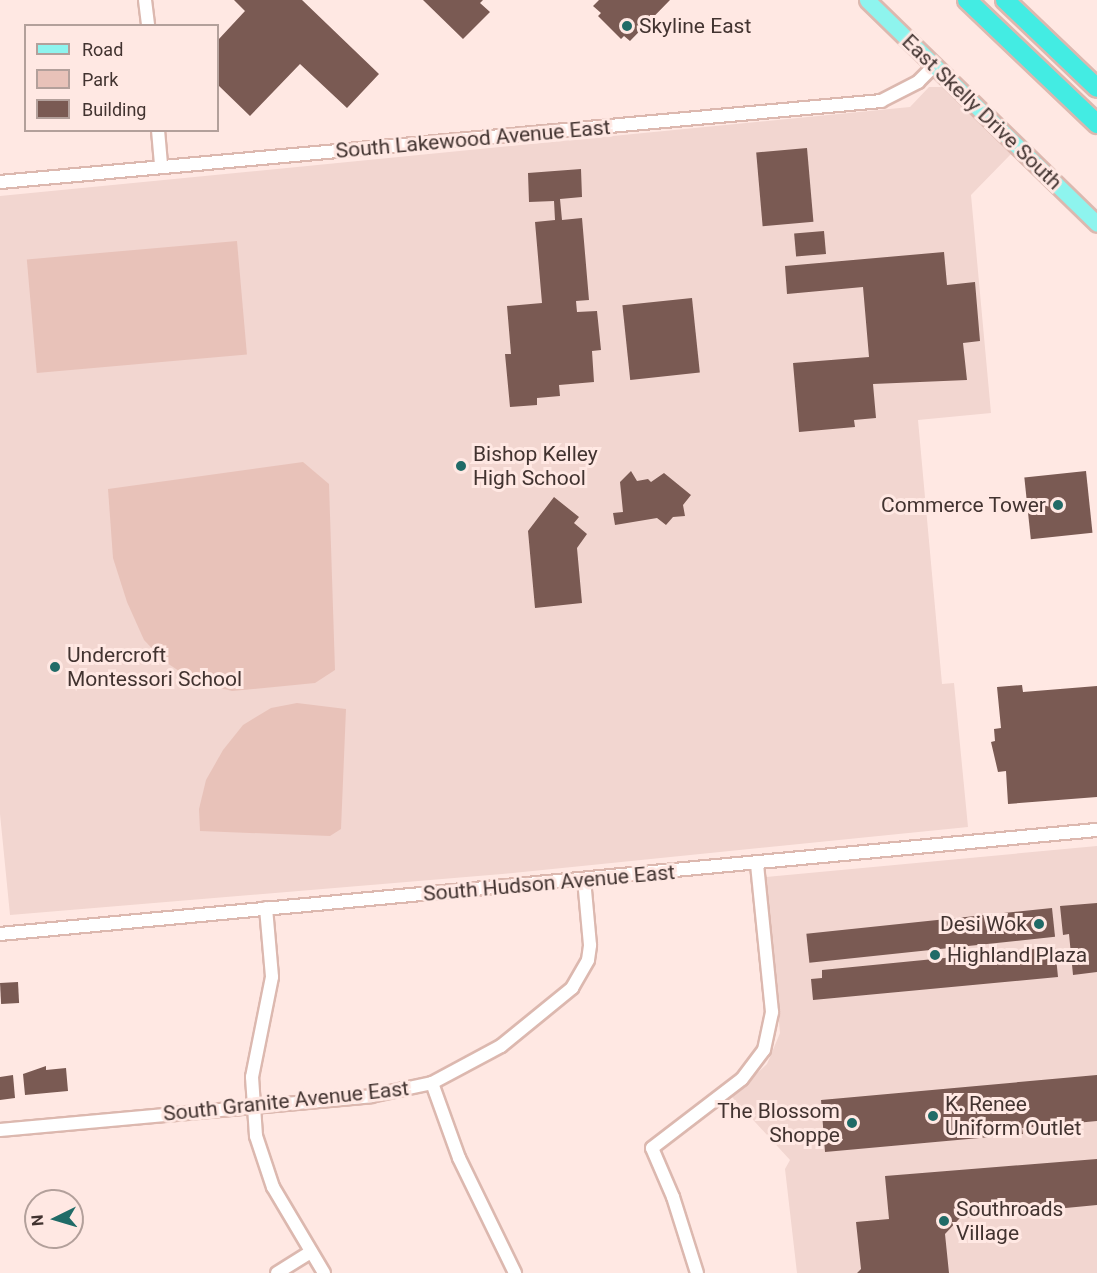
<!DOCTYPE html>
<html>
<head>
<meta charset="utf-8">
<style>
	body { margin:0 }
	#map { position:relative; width:1097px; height:1273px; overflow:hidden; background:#ffe8e3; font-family:Roboto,sans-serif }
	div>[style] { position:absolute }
	.built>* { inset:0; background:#f2d6d0 }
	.green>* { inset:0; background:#e8c2b9; transform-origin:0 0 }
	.building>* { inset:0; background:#7a5a53; transform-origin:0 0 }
	.roads { filter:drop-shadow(2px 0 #dcb8af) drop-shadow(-2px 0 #dcb8af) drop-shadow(0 2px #dcb8af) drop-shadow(0 -2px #dcb8af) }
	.minor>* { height:12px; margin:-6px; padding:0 6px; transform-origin:6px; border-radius:6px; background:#fff }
	.major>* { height:15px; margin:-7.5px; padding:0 7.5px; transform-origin:7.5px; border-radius:7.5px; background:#8ef4ee }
	.highway>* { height:18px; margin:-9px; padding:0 9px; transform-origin:9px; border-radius:9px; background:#43ece3 }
	.dots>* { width:16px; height:16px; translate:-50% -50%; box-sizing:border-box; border:3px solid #ffe8e3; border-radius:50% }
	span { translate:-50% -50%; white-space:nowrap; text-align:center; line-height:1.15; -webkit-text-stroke:6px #ffe8e3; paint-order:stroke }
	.poi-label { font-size:21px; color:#423330 }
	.left { translate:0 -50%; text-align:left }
	.right { translate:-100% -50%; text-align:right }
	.street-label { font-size:21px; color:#423330 }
	.legend { position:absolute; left:24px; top:24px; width:195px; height:108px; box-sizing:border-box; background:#ffe8e3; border:2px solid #b3a09b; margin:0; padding:8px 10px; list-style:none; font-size:18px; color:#423330 }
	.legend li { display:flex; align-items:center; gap:12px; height:30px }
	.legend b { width:30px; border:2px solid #b3a09b }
	.north { position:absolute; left:24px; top:1189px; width:60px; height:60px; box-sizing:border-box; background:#ffe8e3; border:2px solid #b3a09b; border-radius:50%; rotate:265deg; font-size:16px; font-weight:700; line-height:24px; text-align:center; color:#423330 }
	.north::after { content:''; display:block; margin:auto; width:21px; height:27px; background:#206b67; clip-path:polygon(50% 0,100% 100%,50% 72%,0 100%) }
</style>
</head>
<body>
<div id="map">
	<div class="built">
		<i style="clip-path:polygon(929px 87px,943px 87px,1011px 154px,971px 195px,991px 413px,918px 420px,942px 684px,954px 683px,968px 827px,502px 874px,10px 915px,0 814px,0 196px,910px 107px)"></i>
		<i style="clip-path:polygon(1097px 846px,1097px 1273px,797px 1273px,785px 1169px,790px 1160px,732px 1097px,767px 1064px,780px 1033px,766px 877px)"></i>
	</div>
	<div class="green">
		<i style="left:237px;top:241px;width:114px;height:211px;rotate:85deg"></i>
		<i style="clip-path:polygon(303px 462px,329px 484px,335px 670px,315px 683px,232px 691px,194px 681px,164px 661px,144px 640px,127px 602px,113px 558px,108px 489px)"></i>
		<i style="clip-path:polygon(297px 703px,346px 709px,341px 829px,330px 836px,200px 831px,199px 809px,206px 780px,223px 750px,243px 725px,271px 708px)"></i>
	</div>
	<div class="building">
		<i style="clip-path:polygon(234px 0,302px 0,379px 74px,347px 108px,300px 64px,250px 116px,218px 85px,218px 40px,245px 11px)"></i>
		<i style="clip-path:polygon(423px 0,483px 0,480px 3px,490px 12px,463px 39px)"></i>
		<i style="clip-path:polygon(599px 0,670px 0,630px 41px,624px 36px,621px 39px,598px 16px,601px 13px,593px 6px)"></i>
		<i style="left:807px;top:148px;width:74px;height:51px;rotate:85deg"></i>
		<i style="clip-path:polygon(581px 169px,582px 197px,560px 199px,562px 220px,582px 218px,589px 300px,576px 301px,577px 312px,597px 311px,601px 350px,592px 351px,594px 382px,559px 385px,560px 396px,537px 398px,537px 405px,510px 407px,505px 354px,511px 354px,507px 306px,542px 303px,535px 222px,555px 220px,554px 201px,529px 202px,528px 173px)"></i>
		<i style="left:824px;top:231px;width:23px;height:30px;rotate:85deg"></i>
		<i style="clip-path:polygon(944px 252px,947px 285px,975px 282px,980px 341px,963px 343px,967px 380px,873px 384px,876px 418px,854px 420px,855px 427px,799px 432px,793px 363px,869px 357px,863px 287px,787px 294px,785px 266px)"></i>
		<i style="left:692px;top:298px;width:75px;height:70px;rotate:84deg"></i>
		<i style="clip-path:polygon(631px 471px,637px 481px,648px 479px,651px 482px,664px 473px,691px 495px,683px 505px,685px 516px,673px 517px,666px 525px,657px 518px,615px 525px,613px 513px,623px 512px,620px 482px)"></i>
		<i style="left:1086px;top:471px;width:62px;height:62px;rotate:84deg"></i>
		<i style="clip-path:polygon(554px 497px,579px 517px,574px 523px,587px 534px,577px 548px,582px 603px,535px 608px,528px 531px)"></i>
		<i style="clip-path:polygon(1022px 685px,1023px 692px,1097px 686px,1097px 797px,1008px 804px,1006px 771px,998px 772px,991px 742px,995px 741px,994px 729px,1001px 728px,997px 687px)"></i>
		<i style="clip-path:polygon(1097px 903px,1097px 972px,1073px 975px,1069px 934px,1063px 935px,1060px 906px)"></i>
		<i style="left:1052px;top:908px;width:29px;height:247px;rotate:84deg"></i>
		<i style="clip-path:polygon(1055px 947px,1058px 977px,813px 1000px,811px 979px,822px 978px,822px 970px)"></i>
		<i style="left:18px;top:982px;width:21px;height:18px;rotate:87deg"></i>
		<i style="clip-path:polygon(46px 1066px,46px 1070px,66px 1068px,68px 1091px,25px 1095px,23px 1074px)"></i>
		<i style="clip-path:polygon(13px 1075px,15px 1098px,0 1100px,0 1077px)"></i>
		<i style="clip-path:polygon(1097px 1075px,1097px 1121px,1022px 1128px,1023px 1134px,825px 1152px,821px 1100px)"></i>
		<i style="clip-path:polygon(1097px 1159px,1097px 1205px,960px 1218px,945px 1234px,949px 1273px,857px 1273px,861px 1269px,856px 1222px,889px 1219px,885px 1176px)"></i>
	</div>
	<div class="roads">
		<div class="minor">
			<i style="left:145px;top:0;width:26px;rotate:83deg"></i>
			<i style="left:158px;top:130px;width:37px;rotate:85deg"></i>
			<i style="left:0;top:182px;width:885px;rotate:-5.25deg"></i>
			<i style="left:881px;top:101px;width:42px;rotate:-27.2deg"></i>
			<i style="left:918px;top:82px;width:24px;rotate:-45deg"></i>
			<i style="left:266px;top:908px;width:69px;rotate:85deg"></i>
			<i style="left:272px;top:977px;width:102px;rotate:101.3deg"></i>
			<i style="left:252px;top:1077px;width:59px;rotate:86.1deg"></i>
			<i style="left:256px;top:1136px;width:54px;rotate:71.6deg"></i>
			<i style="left:273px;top:1187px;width:100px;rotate:59.3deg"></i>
			<i style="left:0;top:934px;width:1102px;rotate:-5.42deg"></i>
			<i style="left:432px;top:1083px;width:80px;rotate:70.2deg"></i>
			<i style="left:459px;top:1158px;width:128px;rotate:64deg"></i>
			<i style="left:0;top:1130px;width:373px;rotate:-5.2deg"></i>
			<i style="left:371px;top:1096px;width:62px;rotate:-12deg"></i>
			<i style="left:432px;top:1083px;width:78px;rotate:-28.2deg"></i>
			<i style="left:501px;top:1046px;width:92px;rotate:-39.2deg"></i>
			<i style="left:572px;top:988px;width:32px;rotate:-60deg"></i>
			<i style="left:588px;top:960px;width:15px;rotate:-82deg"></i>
			<i style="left:590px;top:945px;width:66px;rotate:-95.2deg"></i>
			<i style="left:277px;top:1273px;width:40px;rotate:-32deg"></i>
			<i style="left:697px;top:1273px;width:80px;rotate:-107.5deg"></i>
			<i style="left:673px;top:1197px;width:53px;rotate:-113.2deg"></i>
			<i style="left:652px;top:1148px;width:113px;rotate:-37.5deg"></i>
			<i style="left:742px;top:1079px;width:36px;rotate:-53deg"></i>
			<i style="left:764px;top:1050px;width:39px;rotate:-78deg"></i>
			<i style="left:772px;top:1012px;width:149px;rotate:-95.8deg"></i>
		</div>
		<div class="major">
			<i style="left:867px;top:0;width:321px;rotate:44.2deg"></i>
		</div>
		<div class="highway">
			<i style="left:967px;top:0;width:180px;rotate:43.6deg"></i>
			<i style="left:1005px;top:0;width:127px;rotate:43.7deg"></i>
		</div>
	</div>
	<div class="dots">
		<i style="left:627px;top:26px;background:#206b67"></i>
		<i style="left:461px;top:466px;background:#206b67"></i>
		<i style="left:1058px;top:505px;background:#206b67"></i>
		<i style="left:55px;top:667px;background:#206b67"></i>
		<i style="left:1039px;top:924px;background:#206b67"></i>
		<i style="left:935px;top:955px;background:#206b67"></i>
		<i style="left:933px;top:1116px;background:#206b67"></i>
		<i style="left:852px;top:1123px;background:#206b67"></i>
		<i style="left:944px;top:1221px;background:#206b67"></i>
	</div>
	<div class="poi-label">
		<span class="left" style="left:639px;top:26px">Skyline East</span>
		<span class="left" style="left:473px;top:466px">Bishop Kelley<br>High School</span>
		<span class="right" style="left:1046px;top:505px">Commerce Tower</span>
		<span class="left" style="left:67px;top:667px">Undercroft<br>Montessori School</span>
		<span class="right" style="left:1027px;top:924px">Desi Wok</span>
		<span class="left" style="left:947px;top:955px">Highland Plaza</span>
		<span class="left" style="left:945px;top:1116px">K. Renee<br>Uniform Outlet</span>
		<span class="right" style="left:840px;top:1123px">The Blossom<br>Shoppe</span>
		<span class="left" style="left:956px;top:1221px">Southroads<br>Village</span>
	</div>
	<div class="street-label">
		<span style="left:982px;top:112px;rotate:44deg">East Skelly Drive South</span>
		<span style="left:473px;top:139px;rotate:-5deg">South Lakewood Avenue East</span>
		<span style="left:549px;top:883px;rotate:-5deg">South Hudson Avenue East</span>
		<span style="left:286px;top:1101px;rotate:-6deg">South Granite Avenue East</span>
	</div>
	<ul class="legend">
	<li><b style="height:8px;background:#8ef4ee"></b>Road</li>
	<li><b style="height:16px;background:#e8c2b9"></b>Park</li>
	<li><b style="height:16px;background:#7a5a53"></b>Building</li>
	</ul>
	<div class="north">N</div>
</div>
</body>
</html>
